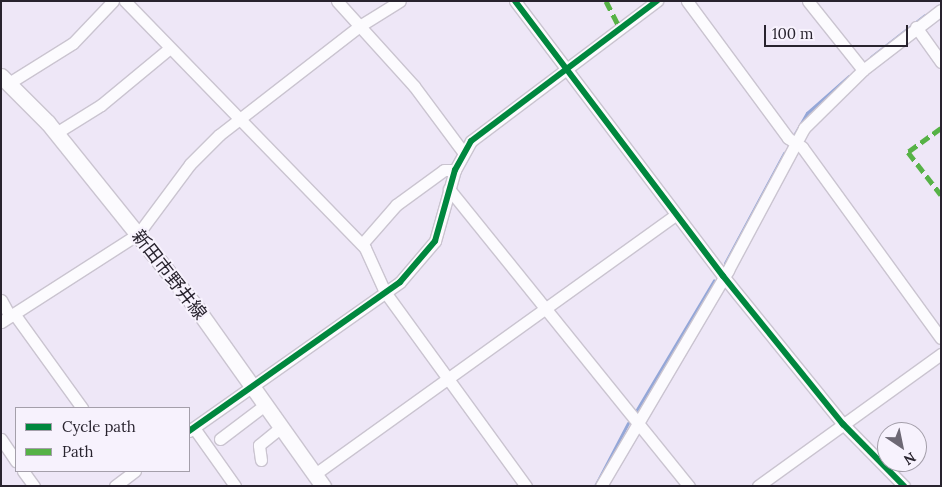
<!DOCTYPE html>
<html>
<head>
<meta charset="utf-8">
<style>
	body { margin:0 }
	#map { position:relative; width:942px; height:487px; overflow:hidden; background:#eee7f7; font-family:Lora,"Noto Sans JP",serif }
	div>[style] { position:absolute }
	.stream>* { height:3px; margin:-1.5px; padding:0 1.5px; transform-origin:1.5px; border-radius:1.5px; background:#94a7d8 }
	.roads { filter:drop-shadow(1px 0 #cac4d0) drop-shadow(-1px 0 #cac4d0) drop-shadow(0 1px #cac4d0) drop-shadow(0 -1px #cac4d0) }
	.minor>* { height:11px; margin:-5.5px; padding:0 5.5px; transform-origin:5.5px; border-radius:5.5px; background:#fcfbfe }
	.major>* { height:15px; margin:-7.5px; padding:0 7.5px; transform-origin:7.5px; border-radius:7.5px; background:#fcfbfe }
	.quiet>* { height:5px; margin-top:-2.5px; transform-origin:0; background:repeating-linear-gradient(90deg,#56b246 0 10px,transparent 0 15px) }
	.cycleway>* { height:6px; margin:-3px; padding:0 3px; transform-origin:3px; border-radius:3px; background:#00873e }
	span { translate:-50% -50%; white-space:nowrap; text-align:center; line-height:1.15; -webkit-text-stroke:4px #f7f2fd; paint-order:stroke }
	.street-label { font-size:18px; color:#28232e }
	.frame { position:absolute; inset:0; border:2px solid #28232e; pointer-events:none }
	.legend { position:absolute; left:15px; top:407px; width:175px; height:65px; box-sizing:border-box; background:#f7f2fd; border:1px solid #a49faa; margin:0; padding:6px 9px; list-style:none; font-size:15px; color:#28232e }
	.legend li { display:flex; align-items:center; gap:10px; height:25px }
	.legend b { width:25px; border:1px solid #a49faa }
	.north { position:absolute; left:877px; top:422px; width:50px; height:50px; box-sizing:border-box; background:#f7f2fd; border:1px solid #a49faa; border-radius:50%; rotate:146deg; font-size:14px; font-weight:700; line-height:20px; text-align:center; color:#28232e }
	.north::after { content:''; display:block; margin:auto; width:18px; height:22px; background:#6d6874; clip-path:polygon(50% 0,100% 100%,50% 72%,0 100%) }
	.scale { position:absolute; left:764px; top:25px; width:144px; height:22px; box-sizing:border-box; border:2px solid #28232e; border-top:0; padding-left:6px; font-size:15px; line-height:18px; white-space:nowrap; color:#28232e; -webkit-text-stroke:4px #f7f2fd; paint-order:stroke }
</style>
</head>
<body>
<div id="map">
	<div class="stream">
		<i style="left:871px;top:57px;width:68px;rotate:-37.9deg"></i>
		<i style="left:793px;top:137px;width:28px;rotate:-60deg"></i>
		<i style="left:807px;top:113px;width:56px;rotate:-41.4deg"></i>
		<i style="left:725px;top:263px;width:125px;rotate:-61.8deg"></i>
		<i style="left:636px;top:411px;width:152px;rotate:-59.2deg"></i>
		<i style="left:595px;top:486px;width:71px;rotate:-62.4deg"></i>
	</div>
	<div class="roads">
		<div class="minor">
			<i style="left:125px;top:1px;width:344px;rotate:45.8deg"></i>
			<i style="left:365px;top:248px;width:48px;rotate:65.6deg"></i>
			<i style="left:385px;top:292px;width:240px;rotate:54deg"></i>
			<i style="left:337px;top:1px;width:115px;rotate:47.8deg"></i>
			<i style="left:414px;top:86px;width:82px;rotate:53.4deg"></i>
			<i style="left:515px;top:1px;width:345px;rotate:52.9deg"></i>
			<i style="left:723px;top:276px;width:191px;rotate:51deg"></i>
			<i style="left:843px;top:424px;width:87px;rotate:45.5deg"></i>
			<i style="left:687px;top:1px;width:170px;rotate:53.6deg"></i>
			<i style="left:788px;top:138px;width:17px;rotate:33deg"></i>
			<i style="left:802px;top:147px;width:236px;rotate:54deg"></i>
			<i style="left:808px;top:1px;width:88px;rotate:51.4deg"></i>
			<i style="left:916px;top:27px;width:43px;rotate:54.5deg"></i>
			<i style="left:9px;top:83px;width:75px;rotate:-32deg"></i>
			<i style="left:73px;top:43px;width:58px;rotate:-46.4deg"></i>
			<i style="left:56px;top:133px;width:53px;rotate:-31.9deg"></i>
			<i style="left:101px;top:105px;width:89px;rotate:-39.6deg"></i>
			<i style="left:449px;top:189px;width:382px;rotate:51.1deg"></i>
			<i style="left:362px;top:244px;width:52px;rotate:-48.9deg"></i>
			<i style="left:396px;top:205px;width:59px;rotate:-36.1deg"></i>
			<i style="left:444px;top:170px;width:11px"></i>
			<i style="left:1px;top:300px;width:18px;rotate:61deg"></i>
			<i style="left:15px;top:315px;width:115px;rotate:54.2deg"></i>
			<i style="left:1px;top:322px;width:163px;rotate:-32.7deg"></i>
			<i style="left:138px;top:234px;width:87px;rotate:-53.4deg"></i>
			<i style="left:190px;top:164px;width:41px;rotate:-45deg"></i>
			<i style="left:219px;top:135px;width:176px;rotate:-37.8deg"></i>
			<i style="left:358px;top:27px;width:49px;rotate:-31.8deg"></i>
			<i style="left:194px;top:428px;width:71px;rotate:54.7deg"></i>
			<i style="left:189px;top:431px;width:258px;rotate:-35.2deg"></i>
			<i style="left:400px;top:282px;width:54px;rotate:-49.5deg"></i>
			<i style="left:435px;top:241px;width:74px;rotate:-74.3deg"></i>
			<i style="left:455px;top:170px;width:33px;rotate:-61deg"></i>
			<i style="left:471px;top:141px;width:233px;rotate:-37deg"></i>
			<i style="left:1px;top:439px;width:27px;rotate:56deg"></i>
			<i style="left:220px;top:439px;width:56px;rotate:-37.1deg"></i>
			<i style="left:261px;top:460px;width:15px;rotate:-98deg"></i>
			<i style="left:259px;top:445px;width:28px;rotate:-39deg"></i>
			<i style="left:23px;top:471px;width:19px;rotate:54deg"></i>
			<i style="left:315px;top:474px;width:444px;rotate:-35.7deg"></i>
			<i style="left:115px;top:486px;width:25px;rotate:-37deg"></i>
			<i style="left:601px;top:486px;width:251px;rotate:-59.5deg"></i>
			<i style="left:728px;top:270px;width:161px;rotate:-61.8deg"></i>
			<i style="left:804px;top:128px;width:83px;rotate:-44.5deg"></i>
			<i style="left:863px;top:70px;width:98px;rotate:-37.6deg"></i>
			<i style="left:758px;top:486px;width:226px;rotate:-35.8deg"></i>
		</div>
		<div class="major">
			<i style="left:1px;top:76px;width:66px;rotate:45deg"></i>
			<i style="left:48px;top:123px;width:235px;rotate:51.2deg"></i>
			<i style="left:195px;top:306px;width:221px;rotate:54.6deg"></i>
		</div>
	</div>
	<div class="quiet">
		<i style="left:606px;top:1px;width:33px;rotate:63deg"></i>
		<i style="left:941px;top:128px;width:41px;rotate:144deg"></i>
		<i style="left:908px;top:152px;width:54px;rotate:52.5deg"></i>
	</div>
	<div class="cycleway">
		<i style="left:515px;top:1px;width:345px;rotate:52.9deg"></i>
		<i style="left:723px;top:276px;width:191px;rotate:51deg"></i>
		<i style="left:843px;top:424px;width:87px;rotate:45.5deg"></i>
		<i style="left:189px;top:431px;width:258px;rotate:-35.2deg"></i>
		<i style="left:400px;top:282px;width:54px;rotate:-49.5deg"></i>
		<i style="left:435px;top:241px;width:74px;rotate:-74.3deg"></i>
		<i style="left:455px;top:170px;width:33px;rotate:-61deg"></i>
		<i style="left:471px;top:141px;width:233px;rotate:-37deg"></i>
	</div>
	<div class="street-label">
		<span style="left:169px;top:275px;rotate:52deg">新田市野井線</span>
	</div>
	<div class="frame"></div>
	<ul class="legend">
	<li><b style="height:6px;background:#00873e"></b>Cycle path</li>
	<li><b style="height:6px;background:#56b246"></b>Path</li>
	</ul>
	<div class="north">N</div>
	<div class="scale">100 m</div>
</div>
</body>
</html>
